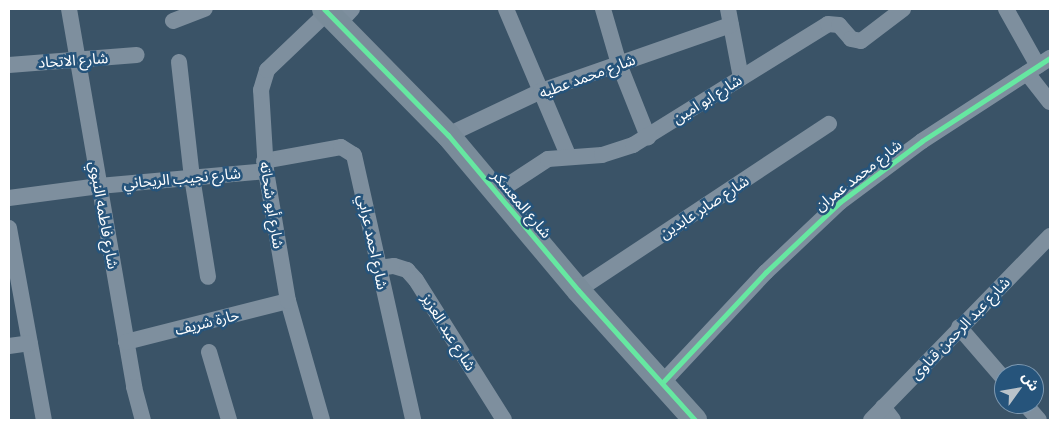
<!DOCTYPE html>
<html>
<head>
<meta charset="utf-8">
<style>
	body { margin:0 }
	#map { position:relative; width:1059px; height:429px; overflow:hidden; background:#3a5367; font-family:"Titillium Web","Noto Sans Arabic",sans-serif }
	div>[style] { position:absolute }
	.street>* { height:16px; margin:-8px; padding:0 8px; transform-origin:8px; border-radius:8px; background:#7e8f9e }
	.secondary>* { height:24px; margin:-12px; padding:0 12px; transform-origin:12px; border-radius:12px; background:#7a8c9a }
	.cycleway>* { height:5px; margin:-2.5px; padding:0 2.5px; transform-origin:2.5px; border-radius:2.5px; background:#66e7a1 }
	span { translate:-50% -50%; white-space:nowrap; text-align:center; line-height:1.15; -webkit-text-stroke:5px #26547b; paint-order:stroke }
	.street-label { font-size:15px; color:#fff }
	.frame { position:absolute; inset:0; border:10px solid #fff; pointer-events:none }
	.north { position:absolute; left:994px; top:364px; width:50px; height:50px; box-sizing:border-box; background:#26547b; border:1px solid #7d98b0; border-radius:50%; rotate:58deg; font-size:14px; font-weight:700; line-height:20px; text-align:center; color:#fff }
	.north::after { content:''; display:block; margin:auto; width:18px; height:22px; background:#bac3ca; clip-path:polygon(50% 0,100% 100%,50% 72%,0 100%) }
</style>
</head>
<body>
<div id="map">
	<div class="street">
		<i style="left:69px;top:9px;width:384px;rotate:80.2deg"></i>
		<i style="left:134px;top:387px;width:34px;rotate:75deg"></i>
		<i style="left:506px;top:9px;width:159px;rotate:67deg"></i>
		<i style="left:603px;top:9px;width:57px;rotate:73.8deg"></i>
		<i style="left:619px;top:64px;width:79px;rotate:68.3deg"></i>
		<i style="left:728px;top:9px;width:70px;rotate:79.3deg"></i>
		<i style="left:1006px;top:9px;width:65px;rotate:60.7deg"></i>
		<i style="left:173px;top:21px;width:34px;rotate:-21deg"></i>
		<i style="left:339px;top:23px;width:19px;rotate:-47deg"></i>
		<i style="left:179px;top:62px;width:116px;rotate:83.6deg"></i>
		<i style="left:192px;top:177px;width:101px;rotate:80.9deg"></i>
		<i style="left:9px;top:65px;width:128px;rotate:-4.5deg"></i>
		<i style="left:1027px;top:73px;width:37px;rotate:52deg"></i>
		<i style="left:448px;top:135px;width:103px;rotate:-25.3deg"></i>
		<i style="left:541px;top:91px;width:201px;rotate:-19.2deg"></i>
		<i style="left:264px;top:161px;width:78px;rotate:-10.3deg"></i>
		<i style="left:341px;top:147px;width:15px;rotate:32deg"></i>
		<i style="left:354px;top:155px;width:271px;rotate:77.4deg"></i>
		<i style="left:496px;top:193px;width:62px;rotate:-33.2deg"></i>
		<i style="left:548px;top:159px;width:54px;rotate:-4.2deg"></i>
		<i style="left:602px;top:155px;width:33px;rotate:-18deg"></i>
		<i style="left:633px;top:145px;width:229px;rotate:-31.8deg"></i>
		<i style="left:828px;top:24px;width:11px;rotate:5deg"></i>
		<i style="left:839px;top:25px;width:18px;rotate:49deg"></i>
		<i style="left:851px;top:39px;width:10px;rotate:11deg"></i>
		<i style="left:861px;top:41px;width:53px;rotate:-37.3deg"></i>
		<i style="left:9px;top:198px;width:91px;rotate:-7.6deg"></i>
		<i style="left:99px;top:186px;width:168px;rotate:-5.1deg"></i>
		<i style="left:9px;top:228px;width:195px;rotate:79.7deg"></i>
		<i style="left:379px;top:268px;width:15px;rotate:-8deg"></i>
		<i style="left:394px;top:266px;width:14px;rotate:17deg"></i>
		<i style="left:407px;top:270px;width:13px;rotate:48deg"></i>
		<i style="left:416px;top:280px;width:165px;rotate:57.8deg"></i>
		<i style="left:578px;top:290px;width:301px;rotate:-33.5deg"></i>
		<i style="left:959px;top:327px;width:69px;rotate:49.1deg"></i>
		<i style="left:126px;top:342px;width:167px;rotate:-14.2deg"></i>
		<i style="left:9px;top:346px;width:21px;rotate:-8deg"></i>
		<i style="left:209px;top:352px;width:71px;rotate:73.6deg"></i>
		<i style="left:662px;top:383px;width:152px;rotate:-46.9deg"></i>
		<i style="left:766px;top:272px;width:102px;rotate:-43.4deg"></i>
		<i style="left:840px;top:202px;width:102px;rotate:-36.6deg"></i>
		<i style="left:922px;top:141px;width:153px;rotate:-33deg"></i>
		<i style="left:1025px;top:404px;width:21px;rotate:49deg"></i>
		<i style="left:883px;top:407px;width:16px;rotate:52deg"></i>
		<i style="left:322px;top:420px;width:124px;rotate:-105.9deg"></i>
		<i style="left:288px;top:301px;width:132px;rotate:-99.6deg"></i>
		<i style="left:266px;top:171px;width:81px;rotate:-93.5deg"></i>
		<i style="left:261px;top:90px;width:21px;rotate:-73deg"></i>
		<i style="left:267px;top:70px;width:84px;rotate:-43.6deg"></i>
		<i style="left:871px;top:420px;width:257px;rotate:-45.8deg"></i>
	</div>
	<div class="secondary">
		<i style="left:324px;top:9px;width:177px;rotate:45.5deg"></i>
		<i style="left:448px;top:135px;width:202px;rotate:50deg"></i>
		<i style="left:578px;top:290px;width:175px;rotate:48deg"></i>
	</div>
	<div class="cycleway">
		<i style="left:324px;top:9px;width:177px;rotate:45.5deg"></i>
		<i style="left:448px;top:135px;width:202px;rotate:50deg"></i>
		<i style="left:578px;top:290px;width:175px;rotate:48deg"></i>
		<i style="left:662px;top:383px;width:152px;rotate:-46.9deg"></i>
		<i style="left:766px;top:272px;width:102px;rotate:-43.4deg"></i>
		<i style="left:840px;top:202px;width:102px;rotate:-36.6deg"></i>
		<i style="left:922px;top:141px;width:153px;rotate:-33deg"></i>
	</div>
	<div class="street-label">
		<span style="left:73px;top:60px;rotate:-4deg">شارع الاتحاد</span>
		<span style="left:587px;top:76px;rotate:-20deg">شارع محمد عطيه</span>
		<span style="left:707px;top:99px;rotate:-32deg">شارع ابو امين</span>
		<span style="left:858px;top:175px;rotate:-38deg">شارع محمد عمران</span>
		<span style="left:182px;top:178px;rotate:-5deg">شارع نجيب الريحاني</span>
		<span style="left:522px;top:204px;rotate:50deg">شارع المعسكر</span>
		<span style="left:272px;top:205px;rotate:81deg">شارع أبو شحاته</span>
		<span style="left:704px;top:207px;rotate:-33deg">شارع صابر عابدين</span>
		<span style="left:104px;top:215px;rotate:80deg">شارع فاطمه النبوي</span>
		<span style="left:373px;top:242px;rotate:78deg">شارع احمد عرابي</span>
		<span style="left:207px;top:322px;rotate:-14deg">حارة شريف</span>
		<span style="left:960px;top:328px;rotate:-46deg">شارع عبد الرحمن قناوى</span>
		<span style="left:449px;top:332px;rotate:58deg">شارع عبد العزيز</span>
	</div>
	<div class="frame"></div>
	<div class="north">ش</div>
</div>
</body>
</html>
